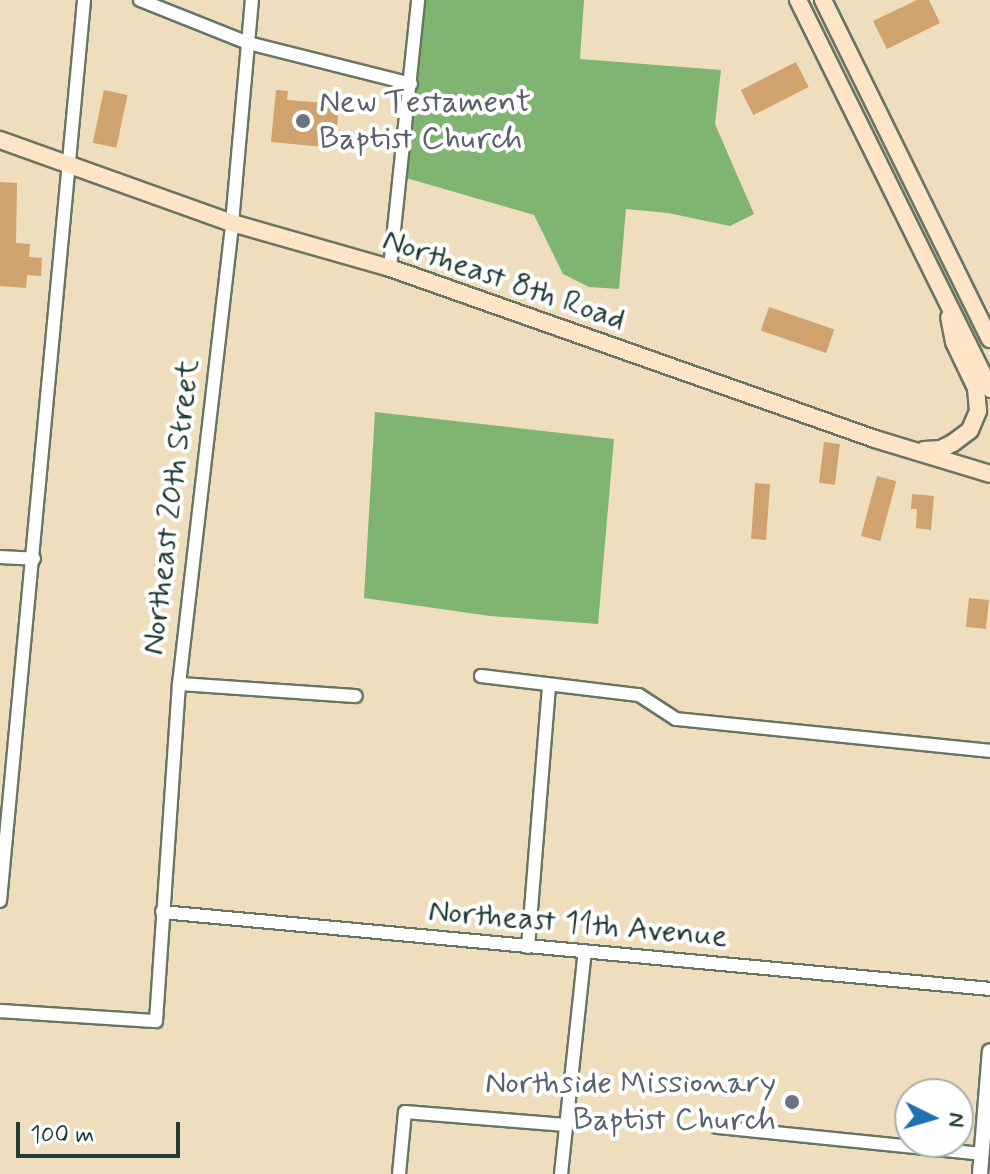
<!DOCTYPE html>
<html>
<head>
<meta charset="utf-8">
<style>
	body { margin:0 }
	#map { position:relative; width:990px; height:1174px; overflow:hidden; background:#eedebd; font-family:Mynerve,sans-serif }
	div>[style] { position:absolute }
	.forest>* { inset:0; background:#7fb571 }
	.building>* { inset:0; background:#d0a26d; transform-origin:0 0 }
	.roads { filter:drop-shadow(2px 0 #677564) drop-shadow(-2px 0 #677564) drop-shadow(0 2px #677564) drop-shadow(0 -2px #677564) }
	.minor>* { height:12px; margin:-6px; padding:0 6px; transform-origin:6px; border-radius:6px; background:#fff }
	.tertiary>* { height:14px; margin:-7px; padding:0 7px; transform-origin:7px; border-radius:7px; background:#fff }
	.secondary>* { height:16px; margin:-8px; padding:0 8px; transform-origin:8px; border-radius:8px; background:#ffe4c6 }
	.dots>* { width:22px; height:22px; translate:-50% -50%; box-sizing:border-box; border:4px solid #fff; border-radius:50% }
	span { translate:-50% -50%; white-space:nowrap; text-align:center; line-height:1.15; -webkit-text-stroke:8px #fff; paint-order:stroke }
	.worship-label { font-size:32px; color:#5b616d }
	.left { translate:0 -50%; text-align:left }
	.right { translate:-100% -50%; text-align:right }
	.street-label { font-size:32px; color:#1f3d34 }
	.north { position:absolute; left:894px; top:1078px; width:80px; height:80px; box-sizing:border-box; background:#fff; border:2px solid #a5b1ae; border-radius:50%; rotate:95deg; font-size:22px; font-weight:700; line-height:32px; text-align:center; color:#1f3d34 }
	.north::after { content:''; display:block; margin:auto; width:28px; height:36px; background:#1f6fb2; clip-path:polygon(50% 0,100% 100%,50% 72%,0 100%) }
	.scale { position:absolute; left:16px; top:1122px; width:164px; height:36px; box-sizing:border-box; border:4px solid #1f3d34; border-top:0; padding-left:10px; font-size:24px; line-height:28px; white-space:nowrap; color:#1f3d34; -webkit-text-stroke:6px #fff; paint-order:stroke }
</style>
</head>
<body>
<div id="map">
	<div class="forest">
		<i style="clip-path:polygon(425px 0,584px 0,580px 59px,721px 70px,715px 124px,754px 214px,730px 226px,668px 213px,626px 209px,619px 289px,589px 287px,563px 274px,534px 215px,406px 178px)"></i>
		<i style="clip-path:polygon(375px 412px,614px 439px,598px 624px,490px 616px,364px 598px)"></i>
	</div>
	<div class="building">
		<i style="clip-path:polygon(917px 0,929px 0,940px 23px,887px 49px,873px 21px)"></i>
		<i style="left:796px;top:62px;width:28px;height:62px;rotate:63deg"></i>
		<i style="left:104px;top:90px;width:24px;height:54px;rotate:12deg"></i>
		<i style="clip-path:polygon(276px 90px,288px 91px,287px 100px,339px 104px,335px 148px,271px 142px)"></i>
		<i style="clip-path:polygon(0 182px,17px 183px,16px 243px,30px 244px,29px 257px,42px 258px,41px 276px,27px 275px,26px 288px,0 286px)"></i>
		<i style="left:769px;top:307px;width:69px;height:25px;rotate:19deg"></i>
		<i style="left:824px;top:442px;width:16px;height:41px;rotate:7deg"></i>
		<i style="left:877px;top:476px;width:20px;height:62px;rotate:15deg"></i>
		<i style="left:755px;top:483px;width:15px;height:56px;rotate:4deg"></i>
		<i style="clip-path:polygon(912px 494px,934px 496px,931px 530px,916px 528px,917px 509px,911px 509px)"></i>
		<i style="left:969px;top:598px;width:20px;height:29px;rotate:6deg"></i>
	</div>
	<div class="roads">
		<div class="minor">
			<i style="left:140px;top:0;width:116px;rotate:21.7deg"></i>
			<i style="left:248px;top:43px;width:168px;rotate:14.1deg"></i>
			<i style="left:390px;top:268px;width:269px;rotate:-84deg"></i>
			<i style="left:0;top:557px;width:34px;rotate:3deg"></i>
			<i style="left:481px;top:676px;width:159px;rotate:6.9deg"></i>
			<i style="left:639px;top:695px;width:44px;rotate:33deg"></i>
			<i style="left:676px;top:719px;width:316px;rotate:5.8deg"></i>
			<i style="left:179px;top:684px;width:177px;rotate:3.9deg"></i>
			<i style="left:0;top:901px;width:905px;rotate:-84.67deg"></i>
			<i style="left:162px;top:912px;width:832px;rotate:5.31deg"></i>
			<i style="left:528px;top:947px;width:263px;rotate:-85.4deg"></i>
			<i style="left:0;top:1011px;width:156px;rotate:3.7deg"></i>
			<i style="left:156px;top:1021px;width:338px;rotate:-86.1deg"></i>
			<i style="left:179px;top:684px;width:464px;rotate:-83.4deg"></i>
			<i style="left:232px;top:223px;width:224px;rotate:-84.9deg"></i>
			<i style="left:717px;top:1127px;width:265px;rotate:5.8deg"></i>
			<i style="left:399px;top:1174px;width:62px;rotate:-84.5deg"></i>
			<i style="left:405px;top:1112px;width:161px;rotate:4.6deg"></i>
			<i style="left:561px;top:1174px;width:224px;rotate:-83.9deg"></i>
		</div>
		<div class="tertiary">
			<i style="left:980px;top:1174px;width:123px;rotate:-85.4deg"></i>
		</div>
		<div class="secondary">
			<i style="left:798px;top:0;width:434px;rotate:63.7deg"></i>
			<i style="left:823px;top:0;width:378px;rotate:63.8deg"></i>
			<i style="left:0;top:140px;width:246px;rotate:19.7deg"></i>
			<i style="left:232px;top:223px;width:164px;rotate:15.9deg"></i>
			<i style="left:390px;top:268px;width:514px;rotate:19.42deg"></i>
			<i style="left:875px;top:439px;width:120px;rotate:16.9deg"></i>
			<i style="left:924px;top:450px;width:17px;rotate:-3deg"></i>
			<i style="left:941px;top:449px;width:13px;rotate:-27deg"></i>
			<i style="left:953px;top:443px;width:21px;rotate:-37deg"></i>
			<i style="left:970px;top:430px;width:21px;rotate:-67deg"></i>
			<i style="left:978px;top:411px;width:23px;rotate:-95deg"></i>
			<i style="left:976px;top:388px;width:51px;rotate:-115.6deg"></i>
			<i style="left:954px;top:342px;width:25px;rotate:-101deg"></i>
		</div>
	</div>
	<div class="dots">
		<i style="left:303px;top:121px;background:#6b7280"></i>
		<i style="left:792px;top:1102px;background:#6b7280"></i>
	</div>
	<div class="worship-label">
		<span class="left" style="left:319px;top:121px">New Testament<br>Baptist Church</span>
		<span class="right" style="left:776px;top:1102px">Northside Missionary<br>Baptist Church</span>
	</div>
	<div class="street-label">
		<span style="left:504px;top:280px;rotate:19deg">Northeast 8th Road</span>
		<span style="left:171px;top:507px;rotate:-83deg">Northeast 20th Street</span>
		<span style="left:578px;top:924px;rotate:5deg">Northeast 11th Avenue</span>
	</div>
	<div class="north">N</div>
	<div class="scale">100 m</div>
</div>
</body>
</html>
